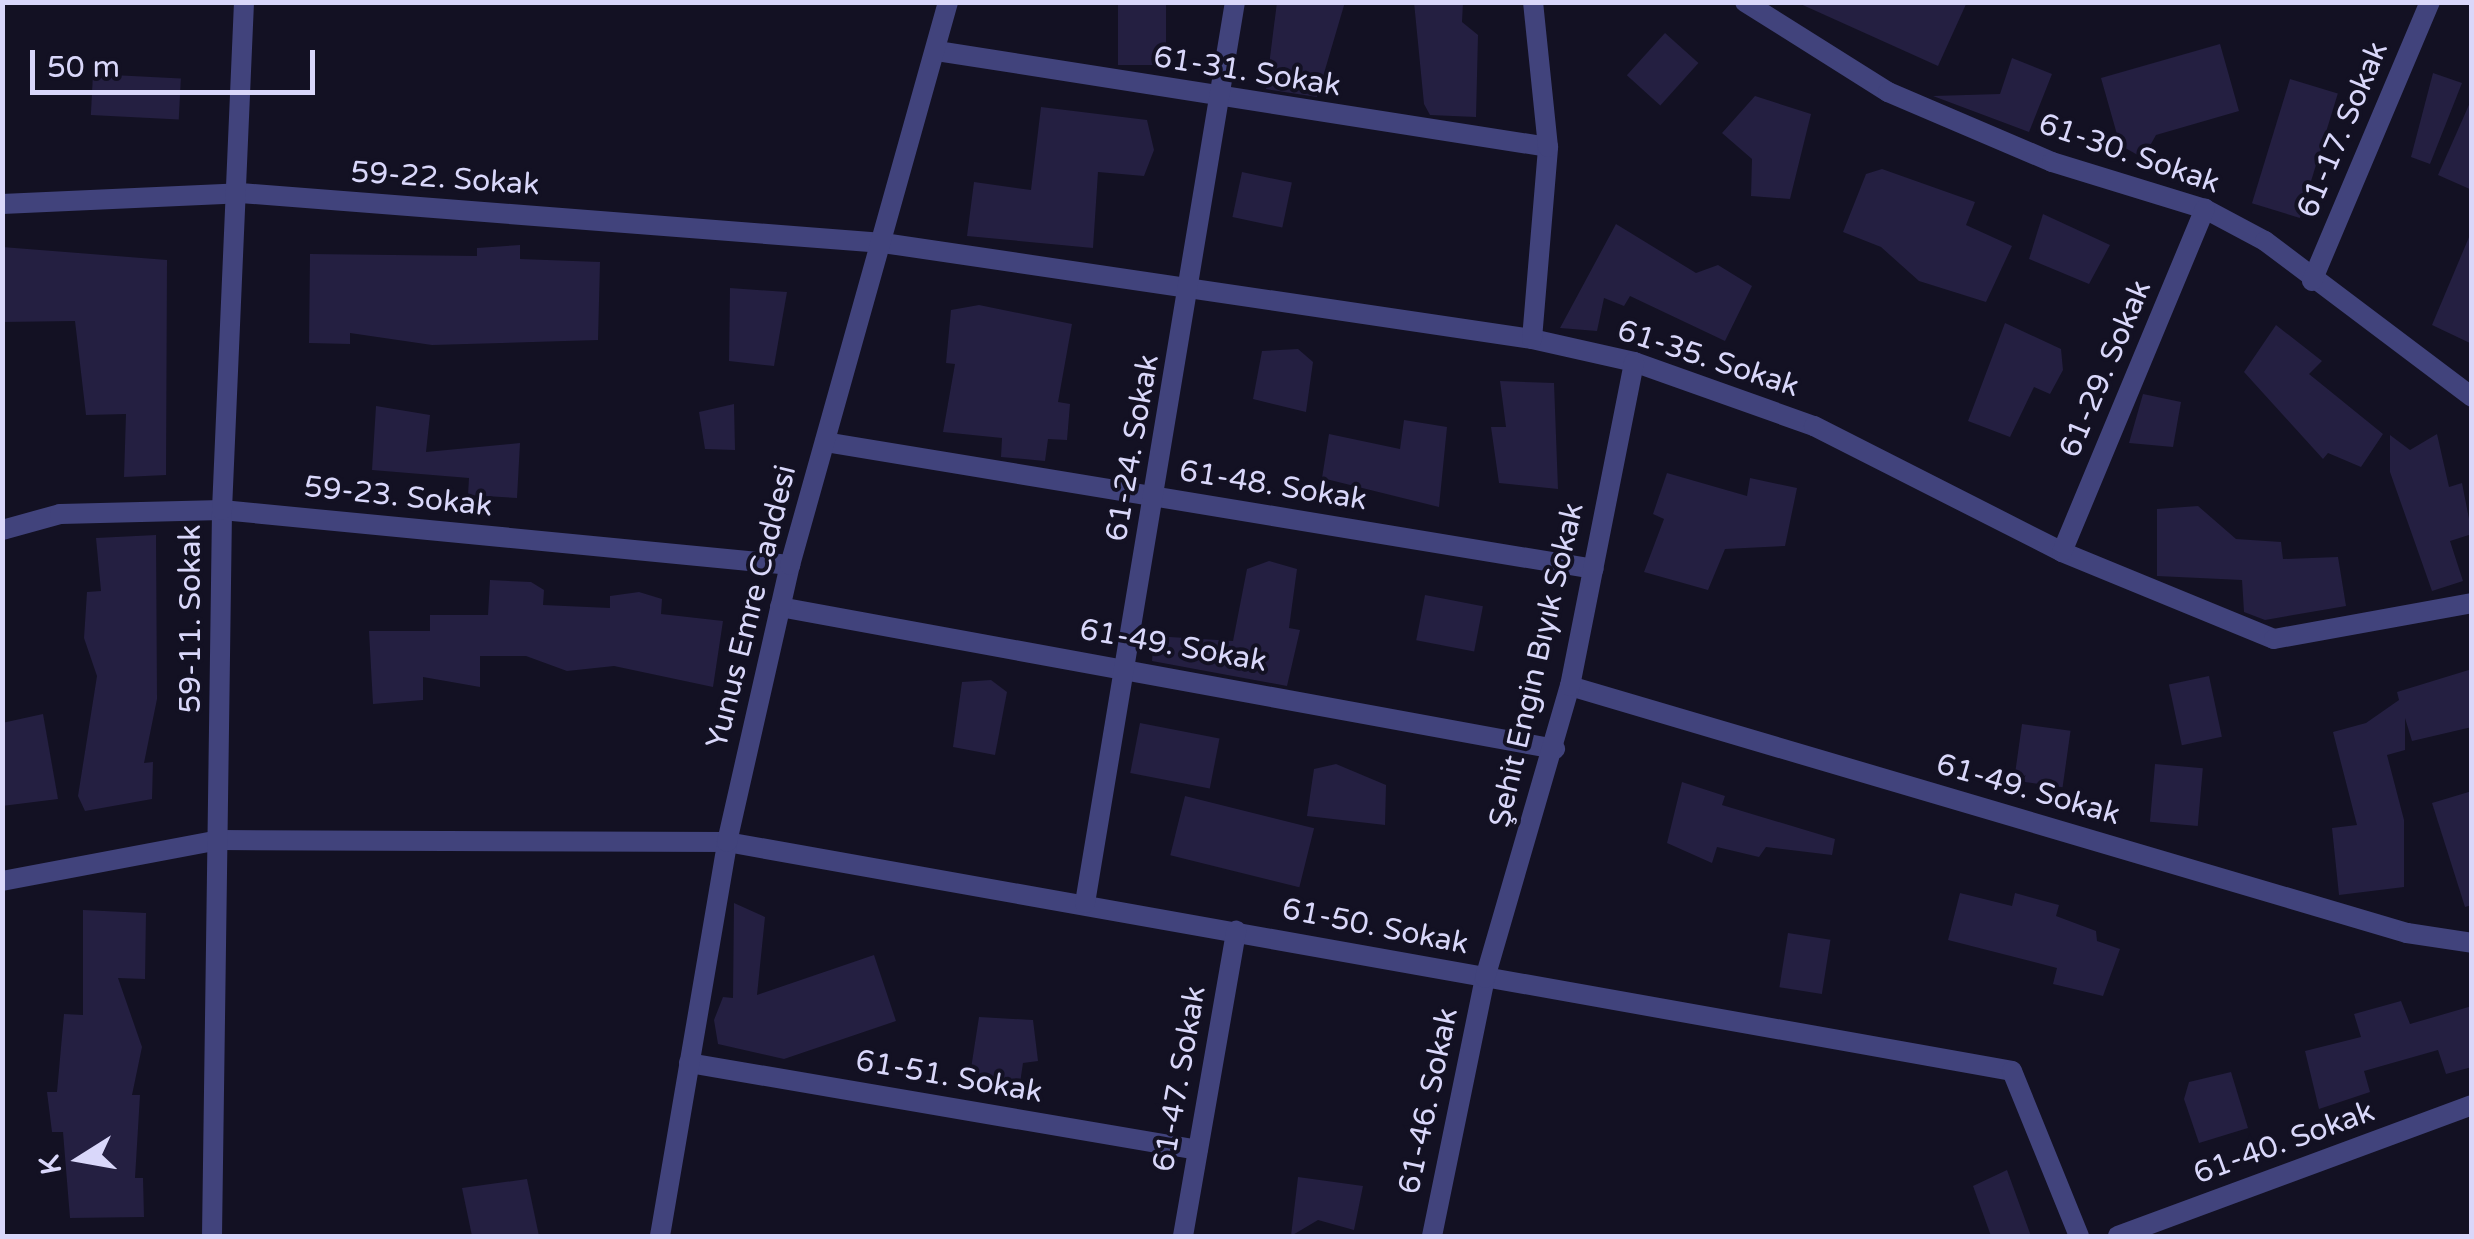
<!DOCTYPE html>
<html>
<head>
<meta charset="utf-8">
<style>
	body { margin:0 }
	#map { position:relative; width:2474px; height:1239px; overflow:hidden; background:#131123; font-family:"Varela Round",sans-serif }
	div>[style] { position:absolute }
	.building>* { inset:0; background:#241f41; transform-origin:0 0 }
	.minor>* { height:20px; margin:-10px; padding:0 10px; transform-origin:10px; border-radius:10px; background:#41437c }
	span { translate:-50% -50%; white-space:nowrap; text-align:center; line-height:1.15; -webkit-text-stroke:8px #131123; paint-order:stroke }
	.street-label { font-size:30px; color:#d9d7fa }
	.frame { position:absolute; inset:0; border:5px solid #d9d7fa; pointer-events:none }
	.north { position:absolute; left:30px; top:1109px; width:100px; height:100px; -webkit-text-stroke:8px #131123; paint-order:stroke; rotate:259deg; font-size:28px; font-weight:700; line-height:40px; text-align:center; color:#d9d7fa }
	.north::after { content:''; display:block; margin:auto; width:35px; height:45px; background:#d9d7fa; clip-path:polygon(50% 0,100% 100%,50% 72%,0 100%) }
	.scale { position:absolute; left:30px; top:50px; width:285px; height:45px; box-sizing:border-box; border:5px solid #d9d7fa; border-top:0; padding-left:12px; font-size:30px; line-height:35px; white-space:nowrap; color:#d9d7fa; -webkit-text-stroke:8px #131123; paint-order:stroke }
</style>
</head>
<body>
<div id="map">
	<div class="building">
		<i style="left:1118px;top:2px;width:48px;height:63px"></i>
		<i style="clip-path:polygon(1277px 2px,1345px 2px,1317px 97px,1266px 89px)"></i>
		<i style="clip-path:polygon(1414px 2px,1463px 2px,1462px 22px,1478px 35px,1476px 117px,1430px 115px,1424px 104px)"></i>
		<i style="clip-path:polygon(1796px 2px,1967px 2px,1938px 66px)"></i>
		<i style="left:1665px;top:33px;width:45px;height:57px;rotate:42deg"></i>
		<i style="clip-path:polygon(2220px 44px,2239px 111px,2156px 135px,2143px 158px,2120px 145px,2101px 78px)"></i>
		<i style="clip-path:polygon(2012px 58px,2052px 74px,2029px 132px,1933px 96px,2000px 94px)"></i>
		<i style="clip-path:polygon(2433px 73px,2462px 83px,2430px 164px,2411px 157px)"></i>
		<i style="left:93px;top:74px;width:88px;height:41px;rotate:3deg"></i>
		<i style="left:2290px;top:79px;width:50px;height:130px;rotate:17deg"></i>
		<i style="clip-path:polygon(1755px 96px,1811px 114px,1790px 199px,1751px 196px,1752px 159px,1722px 133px)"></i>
		<i style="clip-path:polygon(2472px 98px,2472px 190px,2438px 175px)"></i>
		<i style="clip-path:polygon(1041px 107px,1147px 120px,1154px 150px,1144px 176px,1098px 172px,1093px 248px,967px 236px,974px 182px,1031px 190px)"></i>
		<i style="clip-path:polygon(1882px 169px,1975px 202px,1966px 225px,2012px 246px,1986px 302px,1919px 281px,1881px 247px,1843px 232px,1866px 174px)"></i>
		<i style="left:1242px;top:172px;width:51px;height:46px;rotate:12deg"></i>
		<i style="clip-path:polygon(2043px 214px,2110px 245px,2089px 284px,2029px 259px)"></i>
		<i style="clip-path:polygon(1616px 224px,1696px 273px,1718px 265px,1752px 286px,1725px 341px,1630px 296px,1624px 306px,1604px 298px,1597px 331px,1560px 328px)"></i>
		<i style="clip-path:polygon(2472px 230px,2472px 344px,2432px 325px)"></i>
		<i style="clip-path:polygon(520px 245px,520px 259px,600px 262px,598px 340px,432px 345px,350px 333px,350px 344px,309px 343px,310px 254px,477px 256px,477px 248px)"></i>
		<i style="clip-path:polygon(2px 247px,167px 260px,166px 475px,124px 477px,126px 414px,86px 415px,75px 321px,2px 322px)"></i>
		<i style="clip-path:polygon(730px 288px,787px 292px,774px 366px,729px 361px)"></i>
		<i style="clip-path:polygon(979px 305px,1072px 324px,1058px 402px,1070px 404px,1067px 440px,1048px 439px,1045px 461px,1001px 457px,1002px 438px,943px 432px,955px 364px,946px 363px,951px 310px)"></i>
		<i style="clip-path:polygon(2005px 323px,2061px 349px,2063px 370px,2050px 394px,2034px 387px,2010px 437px,1968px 421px)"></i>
		<i style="clip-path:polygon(2276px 325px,2322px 361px,2309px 374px,2383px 434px,2361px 467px,2328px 453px,2323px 459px,2244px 372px)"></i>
		<i style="clip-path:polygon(1298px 349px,1313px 362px,1306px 412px,1253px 399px,1262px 351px)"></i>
		<i style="clip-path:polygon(1500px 381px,1554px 383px,1558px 489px,1499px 483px,1491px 427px,1506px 427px)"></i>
		<i style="clip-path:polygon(2143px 394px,2181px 402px,2173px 447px,2129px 443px)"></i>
		<i style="clip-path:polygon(734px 404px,735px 450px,705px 449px,699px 412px)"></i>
		<i style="clip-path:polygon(376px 406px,430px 415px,426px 452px,520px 443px,517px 498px,468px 495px,469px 478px,372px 470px)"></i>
		<i style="clip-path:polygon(1404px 420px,1447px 427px,1439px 507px,1322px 478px,1329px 434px,1400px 449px)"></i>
		<i style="clip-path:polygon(2437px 434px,2449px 487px,2462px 483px,2472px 534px,2450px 541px,2463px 581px,2432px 591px,2390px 472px,2390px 435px,2410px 450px)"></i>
		<i style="clip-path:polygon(1667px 473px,1747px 496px,1750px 478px,1797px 488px,1785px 546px,1725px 549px,1708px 590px,1644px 572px,1664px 519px,1653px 514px)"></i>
		<i style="clip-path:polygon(2198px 506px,2236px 539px,2281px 542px,2283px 559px,2338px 557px,2346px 606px,2265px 620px,2244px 612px,2242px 580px,2157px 576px,2157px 509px)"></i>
		<i style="clip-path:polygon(156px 535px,157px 699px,144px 763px,153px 762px,152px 799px,85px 811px,78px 796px,97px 676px,84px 638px,87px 592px,101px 591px,96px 538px)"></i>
		<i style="clip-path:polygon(1269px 561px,1297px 569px,1289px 628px,1300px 630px,1287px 686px,1152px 661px,1154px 636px,1233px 641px,1247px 569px)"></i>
		<i style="clip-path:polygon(490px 580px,531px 582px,544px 590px,543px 605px,610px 608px,610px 596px,639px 592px,662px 599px,661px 614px,723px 621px,713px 687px,614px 666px,567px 671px,526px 656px,480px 656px,480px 687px,423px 677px,423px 700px,373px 704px,369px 631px,430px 631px,430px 615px,488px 615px)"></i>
		<i style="left:1425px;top:595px;width:59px;height:46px;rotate:11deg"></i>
		<i style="clip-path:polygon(2472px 669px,2472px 727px,2412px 741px,2405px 718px,2405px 750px,2387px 755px,2404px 820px,2404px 887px,2339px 895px,2332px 828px,2357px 825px,2333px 732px,2366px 723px,2399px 700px,2397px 692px)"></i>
		<i style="left:2209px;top:676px;width:62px;height:41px;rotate:78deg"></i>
		<i style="clip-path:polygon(991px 680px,1007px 692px,995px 755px,953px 747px,962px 682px)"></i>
		<i style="clip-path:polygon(43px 714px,58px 799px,2px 806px,2px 723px)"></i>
		<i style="left:1140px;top:723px;width:81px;height:51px;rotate:11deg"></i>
		<i style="left:2022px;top:724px;width:49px;height:57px;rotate:8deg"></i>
		<i style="clip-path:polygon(1336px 764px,1386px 785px,1385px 825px,1307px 816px,1314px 769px)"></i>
		<i style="left:2155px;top:764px;width:48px;height:58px;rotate:5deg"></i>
		<i style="clip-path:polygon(1682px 782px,1725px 796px,1722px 805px,1835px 839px,1832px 855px,1766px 847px,1759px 857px,1717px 847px,1712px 863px,1667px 843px)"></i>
		<i style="clip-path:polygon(2472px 791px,2472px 905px,2465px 907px,2432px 803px)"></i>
		<i style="left:1185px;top:796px;width:133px;height:61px;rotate:14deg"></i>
		<i style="clip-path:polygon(1960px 893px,2012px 906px,2015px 893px,2059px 905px,2056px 916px,2096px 931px,2097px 941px,2120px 949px,2103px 996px,2053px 984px,2057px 968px,1948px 940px)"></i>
		<i style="clip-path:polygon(734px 903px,765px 917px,757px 995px,874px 955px,896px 1021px,784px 1059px,718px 1044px,714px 1020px,723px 997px,733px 998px)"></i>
		<i style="clip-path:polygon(83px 910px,146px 913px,145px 979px,118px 978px,142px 1047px,132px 1095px,140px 1095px,135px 1178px,143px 1178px,144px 1217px,70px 1218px,63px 1132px,52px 1132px,47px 1092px,57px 1092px,64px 1014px,83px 1015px)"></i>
		<i style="left:1788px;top:933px;width:43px;height:55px;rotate:9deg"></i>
		<i style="clip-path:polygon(2401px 1001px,2410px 1024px,2472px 1006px,2472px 1067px,2446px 1074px,2438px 1050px,2364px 1071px,2370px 1092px,2319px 1109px,2305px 1051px,2361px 1037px,2354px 1014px)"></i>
		<i style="clip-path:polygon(979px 1017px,1033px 1020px,1038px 1061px,1023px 1063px,1020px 1083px,970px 1075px)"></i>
		<i style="clip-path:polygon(2231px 1072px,2248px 1128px,2199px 1143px,2184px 1099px,2189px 1082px)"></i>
		<i style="clip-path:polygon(2007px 1170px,2031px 1236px,1991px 1236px,1973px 1186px)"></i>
		<i style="clip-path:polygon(1298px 1177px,1363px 1186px,1354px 1230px,1318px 1220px,1291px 1236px)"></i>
		<i style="clip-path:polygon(527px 1179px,539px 1236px,472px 1236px,462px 1188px)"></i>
	</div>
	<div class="minor">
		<i style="left:1745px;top:2px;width:169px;rotate:32.2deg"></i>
		<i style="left:1888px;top:92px;width:178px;rotate:23.1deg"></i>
		<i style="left:2052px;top:162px;width:160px;rotate:17.1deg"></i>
		<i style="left:2205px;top:209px;width:68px;rotate:28.1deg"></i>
		<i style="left:2265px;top:241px;width:259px;rotate:37deg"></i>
		<i style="left:937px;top:51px;width:618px;rotate:8.93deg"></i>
		<i style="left:2px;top:204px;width:238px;rotate:-2.6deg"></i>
		<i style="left:240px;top:193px;width:645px;rotate:4.45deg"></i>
		<i style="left:883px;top:243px;width:656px;rotate:8.41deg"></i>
		<i style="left:1532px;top:339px;width:105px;rotate:12.7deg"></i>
		<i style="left:1634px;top:362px;width:191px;rotate:19.6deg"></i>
		<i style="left:1814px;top:426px;width:278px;rotate:26.9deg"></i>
		<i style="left:2062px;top:552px;width:229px;rotate:22.3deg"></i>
		<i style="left:2274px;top:639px;width:201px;rotate:-10.3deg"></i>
		<i style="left:2312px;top:281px;width:303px;rotate:-67.1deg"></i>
		<i style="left:1532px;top:339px;width:193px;rotate:-85.2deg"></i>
		<i style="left:1548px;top:147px;width:146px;rotate:-95.9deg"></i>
		<i style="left:825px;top:442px;width:779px;rotate:9.38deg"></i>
		<i style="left:2px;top:530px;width:60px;rotate:-15.4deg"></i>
		<i style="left:60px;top:514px;width:162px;rotate:-1.4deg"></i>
		<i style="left:222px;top:510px;width:571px;rotate:5.53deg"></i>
		<i style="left:2062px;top:552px;width:372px;rotate:-67.4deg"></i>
		<i style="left:780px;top:607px;width:788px;rotate:10.38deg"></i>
		<i style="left:1570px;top:686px;width:873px;rotate:16.44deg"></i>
		<i style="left:2407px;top:933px;width:66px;rotate:8.7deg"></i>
		<i style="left:2px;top:881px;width:221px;rotate:-10.7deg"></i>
		<i style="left:219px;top:840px;width:508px;rotate:0.23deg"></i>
		<i style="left:727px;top:842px;width:1305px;rotate:10.1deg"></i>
		<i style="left:2012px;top:1071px;width:178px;rotate:67.9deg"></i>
		<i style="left:1085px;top:903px;width:913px;rotate:-80.55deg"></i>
		<i style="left:689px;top:1063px;width:516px;rotate:9.7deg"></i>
		<i style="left:212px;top:1236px;width:726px;rotate:-89.21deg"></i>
		<i style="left:222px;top:510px;width:508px;rotate:-87.52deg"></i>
		<i style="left:660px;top:1236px;width:400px;rotate:-80.3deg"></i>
		<i style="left:727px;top:842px;width:284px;rotate:-77.2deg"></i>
		<i style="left:790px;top:565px;width:585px;rotate:-74.32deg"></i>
		<i style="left:1183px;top:1236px;width:310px;rotate:-80.1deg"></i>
		<i style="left:1432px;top:1236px;width:263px;rotate:-78.4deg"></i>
		<i style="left:1485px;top:978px;width:304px;rotate:-73.8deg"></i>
		<i style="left:1570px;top:686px;width:330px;rotate:-78.8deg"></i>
		<i style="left:2118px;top:1236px;width:377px;rotate:-20.3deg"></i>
	</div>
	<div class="street-label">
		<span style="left:1247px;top:72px;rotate:9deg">61-31. Sokak</span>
		<span style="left:2343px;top:130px;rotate:-67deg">61-17. Sokak</span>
		<span style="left:2129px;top:154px;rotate:19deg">61-30. Sokak</span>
		<span style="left:445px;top:179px;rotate:4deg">59-22. Sokak</span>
		<span style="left:1708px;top:359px;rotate:18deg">61-35. Sokak</span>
		<span style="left:2106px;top:369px;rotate:-67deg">61-29. Sokak</span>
		<span style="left:1133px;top:448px;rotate:-80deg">61-24. Sokak</span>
		<span style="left:1273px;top:486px;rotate:9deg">61-48. Sokak</span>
		<span style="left:398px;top:497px;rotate:6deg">59-23. Sokak</span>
		<span style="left:752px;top:607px;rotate:-76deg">Yunus Emre Caddesi</span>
		<span style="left:191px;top:619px;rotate:-90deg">59-11. Sokak</span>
		<span style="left:1173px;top:646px;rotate:10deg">61-49. Sokak</span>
		<span style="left:1537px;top:665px;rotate:-77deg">Şehit Engin Bıyık Sokak</span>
		<span style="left:2028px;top:790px;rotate:16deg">61-49. Sokak</span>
		<span style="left:1375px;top:927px;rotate:11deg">61-50. Sokak</span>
		<span style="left:949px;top:1077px;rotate:10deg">61-51. Sokak</span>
		<span style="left:1180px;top:1079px;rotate:-80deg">61-47. Sokak</span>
		<span style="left:1429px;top:1101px;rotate:-78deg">61-46. Sokak</span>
		<span style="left:2284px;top:1143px;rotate:-20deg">61-40. Sokak</span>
	</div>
	<div class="frame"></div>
	<div class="north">K</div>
	<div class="scale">50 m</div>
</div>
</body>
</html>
